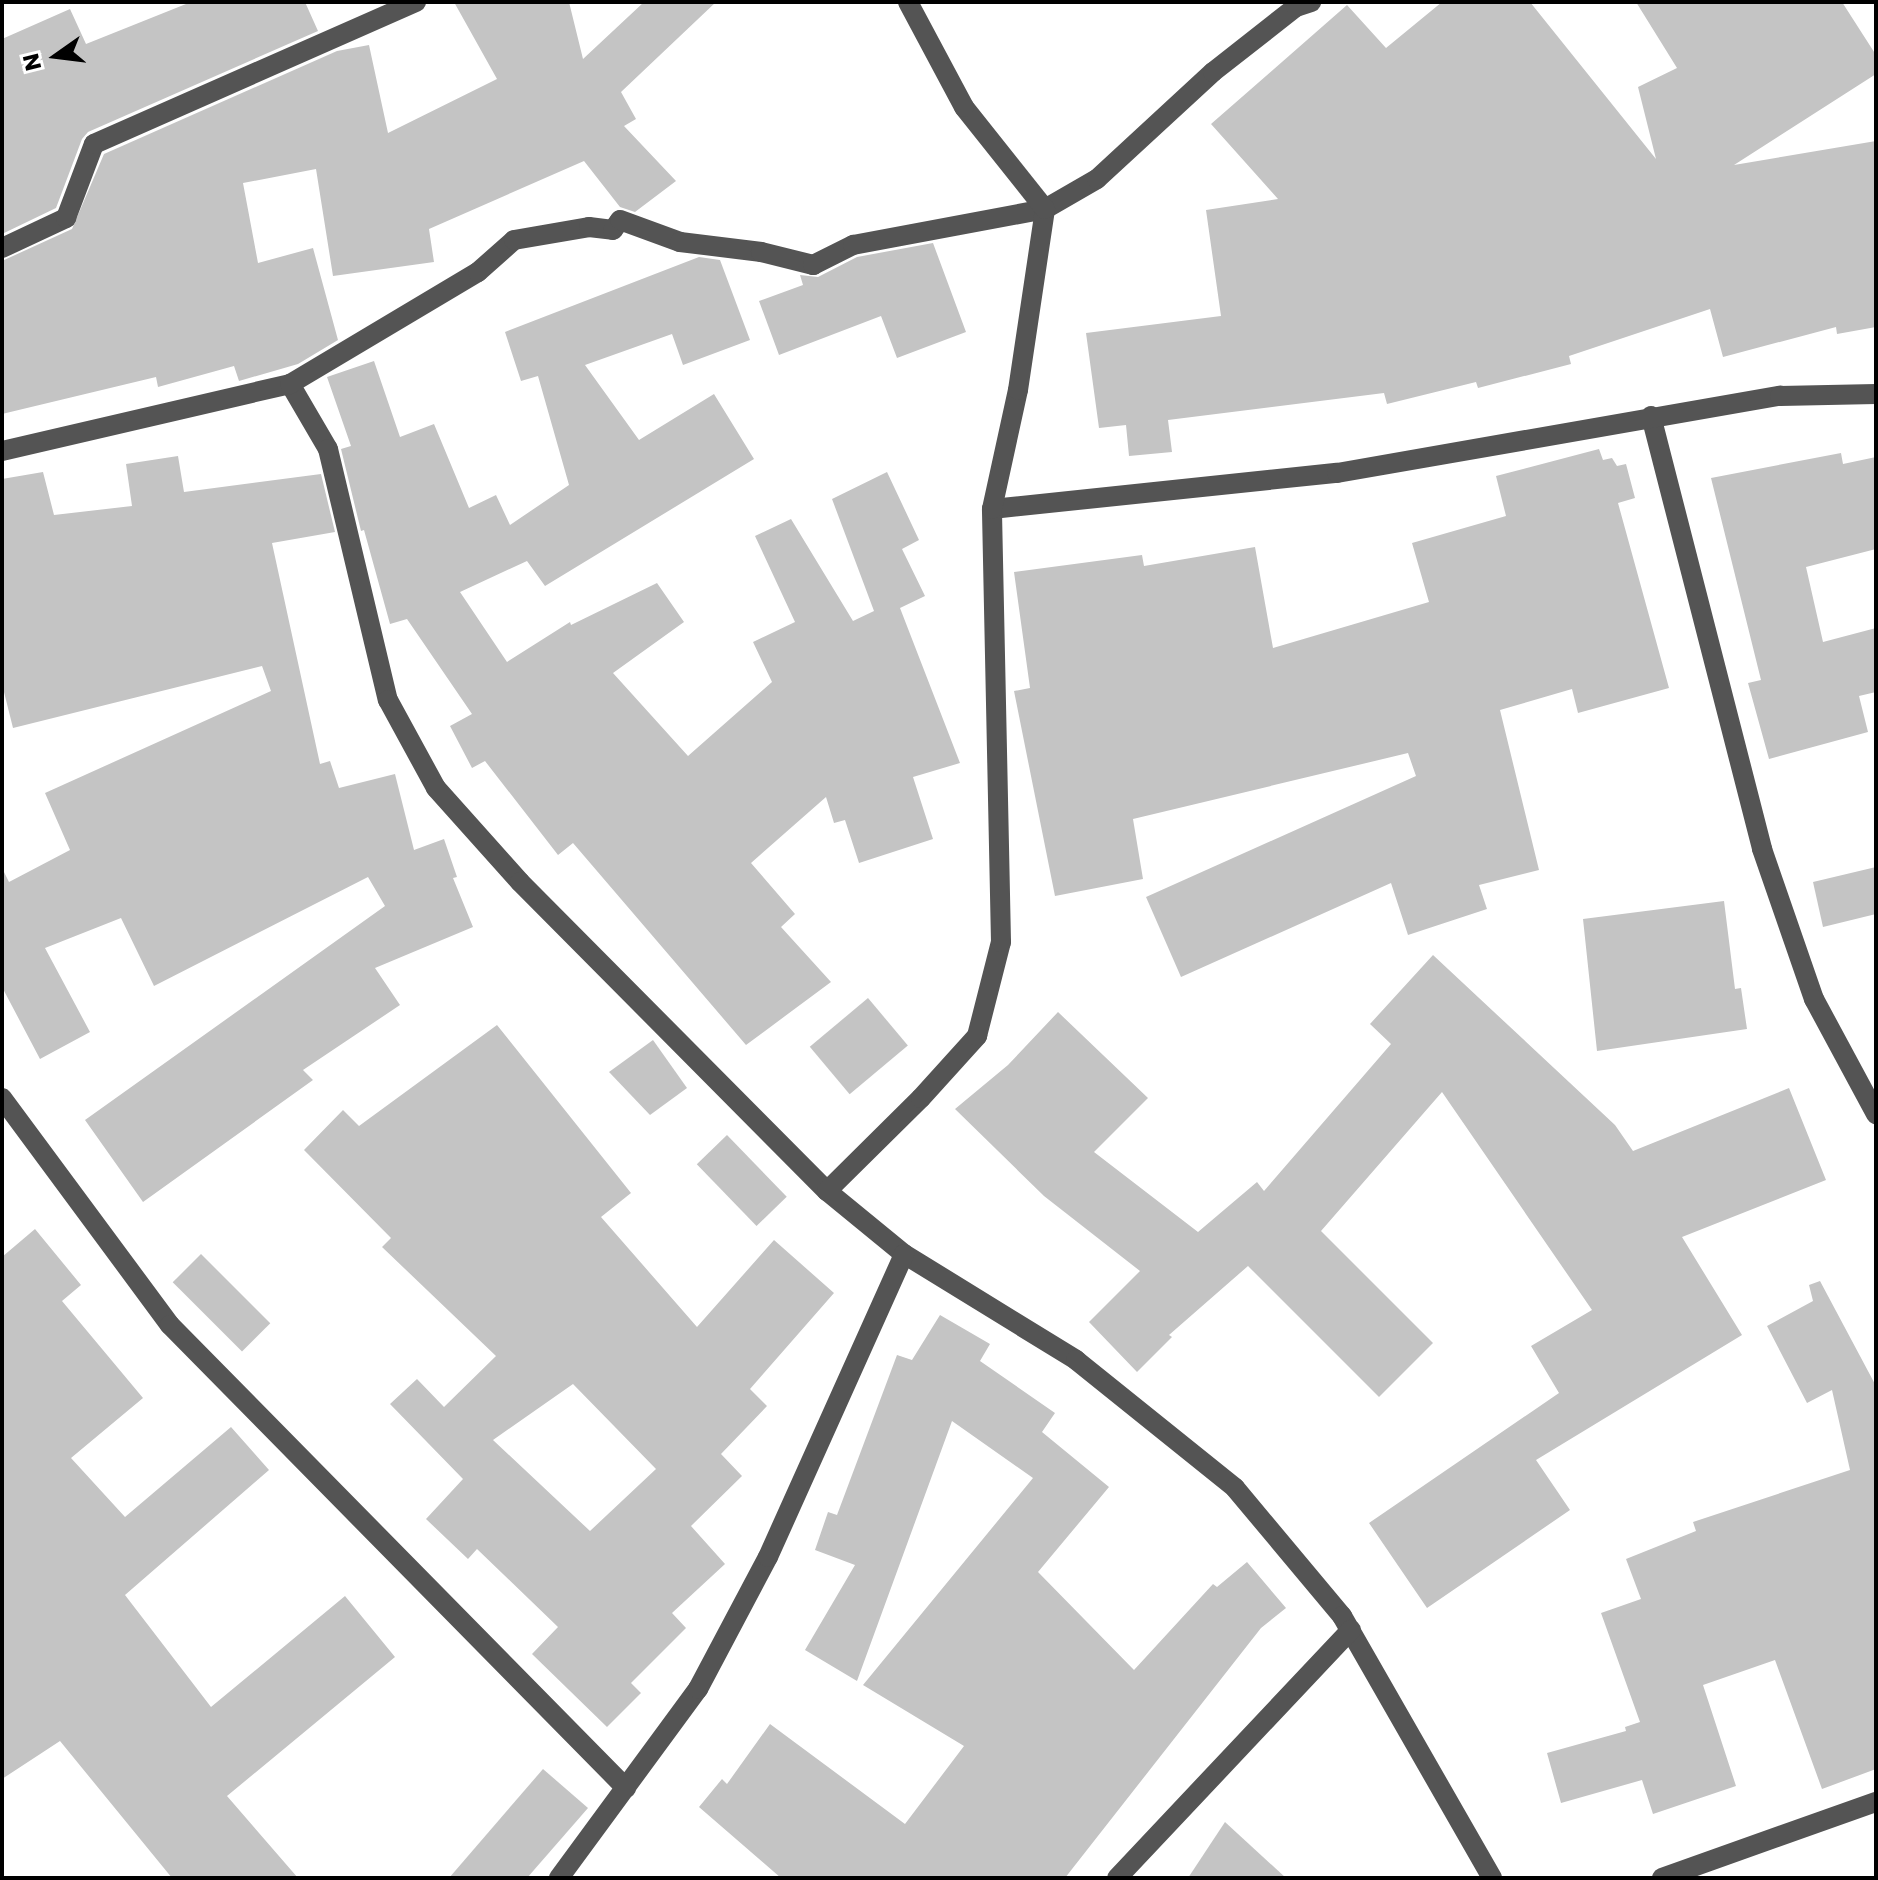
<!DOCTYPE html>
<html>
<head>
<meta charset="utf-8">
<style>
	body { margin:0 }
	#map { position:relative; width:1878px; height:1880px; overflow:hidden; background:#fff; font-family:Poppins,sans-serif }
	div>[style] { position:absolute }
	.building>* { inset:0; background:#c4c4c4; transform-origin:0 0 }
	.minor>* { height:20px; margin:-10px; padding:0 10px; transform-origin:10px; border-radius:10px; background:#545454 }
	span { translate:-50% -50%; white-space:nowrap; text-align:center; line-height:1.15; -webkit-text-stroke:6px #fff; paint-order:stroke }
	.frame { position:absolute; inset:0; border:4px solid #000; pointer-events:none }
	.north { position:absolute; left:16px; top:16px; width:80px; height:80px; -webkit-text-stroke:6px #fff; paint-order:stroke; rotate:256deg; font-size:22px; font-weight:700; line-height:32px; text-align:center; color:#000 }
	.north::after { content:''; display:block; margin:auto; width:28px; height:36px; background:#000; clip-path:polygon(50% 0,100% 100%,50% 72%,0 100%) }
</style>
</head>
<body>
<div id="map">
	<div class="building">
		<i style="clip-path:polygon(191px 2px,305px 2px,318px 31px,88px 132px,82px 139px,56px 208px,2px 234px,2px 39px,70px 9px,86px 44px)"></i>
		<i style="clip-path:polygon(454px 2px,569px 2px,583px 59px,644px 2px,716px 2px,621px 92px,636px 119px,624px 126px,676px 181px,635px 212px,620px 207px,584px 161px,429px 229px,434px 262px,333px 276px,316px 169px,243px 183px,258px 263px,313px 248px,338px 340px,298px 364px,239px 381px,234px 366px,158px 387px,156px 377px,2px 414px,2px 261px,72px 229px,104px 154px,337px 51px,369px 45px,388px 133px,497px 79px)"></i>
		<i style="clip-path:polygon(1442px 2px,1530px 2px,1656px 159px,1638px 87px,1677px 68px,1636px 2px,1842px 2px,1876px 55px,1876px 74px,1734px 165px,1876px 141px,1876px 327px,1837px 334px,1836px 327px,1723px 357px,1710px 309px,1569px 356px,1571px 364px,1478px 388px,1476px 382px,1387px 404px,1384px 393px,1168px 420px,1172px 452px,1129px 456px,1126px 425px,1099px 428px,1086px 333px,1221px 316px,1206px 210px,1278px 199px,1211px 124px,1347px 5px,1386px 48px)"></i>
		<i style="clip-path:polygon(933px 243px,966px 332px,897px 358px,881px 316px,779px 355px,759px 301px,803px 285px,800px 275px,818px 277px,857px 257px)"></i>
		<i style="clip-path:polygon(699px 257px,720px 260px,750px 340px,683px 365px,672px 334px,585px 365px,639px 440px,714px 394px,754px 459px,545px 586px,527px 561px,460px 592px,507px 662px,570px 622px,571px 625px,657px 583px,684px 622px,613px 673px,688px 756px,772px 682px,753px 642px,795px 622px,755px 536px,791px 519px,853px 621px,874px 611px,832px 499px,887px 472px,919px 540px,902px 549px,925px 596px,900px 608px,960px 763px,913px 777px,933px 839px,859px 863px,845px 820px,834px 823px,826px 797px,751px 863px,795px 914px,781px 927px,831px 982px,746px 1045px,573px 843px,558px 855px,485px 761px,472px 768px,450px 726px,472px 714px,407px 619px,390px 624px,364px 530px,361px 531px,341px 449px,351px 446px,327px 377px,374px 361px,400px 437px,434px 424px,469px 508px,496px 495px,510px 525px,569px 485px,538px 376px,521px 381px,505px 332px)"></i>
		<i style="clip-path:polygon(1599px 449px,1603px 460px,1612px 458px,1617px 466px,1626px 464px,1635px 498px,1618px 503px,1669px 688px,1578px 713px,1572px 689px,1500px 710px,1539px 870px,1479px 885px,1487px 909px,1408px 935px,1391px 883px,1181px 977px,1146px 897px,1416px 776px,1408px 753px,1133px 819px,1143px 879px,1055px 896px,1014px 691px,1030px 688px,1014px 572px,1142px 555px,1144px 566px,1255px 547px,1273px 648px,1429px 602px,1412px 543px,1506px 516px,1496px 476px)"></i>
		<i style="clip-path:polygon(1841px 453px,1843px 464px,1876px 457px,1876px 549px,1806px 567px,1823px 642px,1876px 628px,1876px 692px,1859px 696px,1868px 732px,1769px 759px,1748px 683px,1761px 680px,1711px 478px)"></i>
		<i style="clip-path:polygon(178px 456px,184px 492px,321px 474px,335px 532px,272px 543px,320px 764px,330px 761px,339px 788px,395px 774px,414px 850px,444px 839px,457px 877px,453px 878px,473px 927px,375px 968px,400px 1005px,303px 1070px,313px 1080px,143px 1202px,85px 1120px,385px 906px,368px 877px,154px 986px,121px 918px,45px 948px,90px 1032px,40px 1059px,2px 987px,2px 868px,9px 882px,70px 850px,45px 793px,271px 691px,262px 666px,13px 728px,2px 684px,2px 479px,43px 472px,54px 515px,132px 506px,126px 464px)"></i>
		<i style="clip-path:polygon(1876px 867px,1876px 914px,1823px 927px,1813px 882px)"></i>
		<i style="clip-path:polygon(1724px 901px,1735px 989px,1741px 988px,1747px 1029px,1597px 1051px,1583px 919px)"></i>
		<i style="clip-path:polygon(1433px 955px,1615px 1125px,1633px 1151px,1789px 1088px,1826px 1180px,1682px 1237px,1742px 1335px,1536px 1460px,1570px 1510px,1427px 1608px,1369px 1523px,1559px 1393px,1531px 1346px,1592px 1310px,1442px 1092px,1321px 1231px,1433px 1343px,1379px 1397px,1248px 1266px,1169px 1335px,1172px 1337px,1137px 1372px,1089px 1322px,1140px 1271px,1044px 1196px,955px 1109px,1008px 1065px,1058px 1012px,1148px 1098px,1094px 1152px,1198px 1232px,1257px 1182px,1264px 1191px,1391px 1044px,1370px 1024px)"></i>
		<i style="left:868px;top:998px;width:62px;height:76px;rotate:50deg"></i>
		<i style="clip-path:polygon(evenodd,497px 1025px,631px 1193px,601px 1217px,697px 1327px,774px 1240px,834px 1293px,750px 1389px,767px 1406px,721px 1454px,742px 1476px,691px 1526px,725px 1564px,672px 1613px,686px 1628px,631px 1683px,641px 1693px,607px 1727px,532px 1654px,558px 1627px,477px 1549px,468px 1559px,426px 1519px,463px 1479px,390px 1404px,417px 1379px,444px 1407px,496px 1356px,382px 1247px,391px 1238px,304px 1150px,343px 1110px,359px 1126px,497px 1025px,573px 1384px,656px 1469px,590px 1531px,493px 1440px,573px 1384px)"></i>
		<i style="clip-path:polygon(653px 1040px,687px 1088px,650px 1115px,609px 1072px)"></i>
		<i style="left:727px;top:1135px;width:86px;height:42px;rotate:46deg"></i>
		<i style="clip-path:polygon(35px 1229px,81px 1285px,62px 1301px,143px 1398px,71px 1458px,125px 1517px,231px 1427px,269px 1470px,125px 1595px,211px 1707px,345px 1596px,395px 1657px,227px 1796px,298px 1878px,172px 1878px,60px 1741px,2px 1779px,2px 1257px)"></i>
		<i style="left:201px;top:1254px;width:98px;height:40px;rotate:45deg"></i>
		<i style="clip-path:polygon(1820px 1281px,1876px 1386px,1876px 1769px,1822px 1789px,1775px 1660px,1703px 1685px,1736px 1786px,1653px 1814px,1642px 1780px,1561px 1803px,1547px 1753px,1626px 1731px,1625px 1727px,1640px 1722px,1601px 1613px,1641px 1599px,1626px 1559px,1696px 1531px,1693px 1522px,1850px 1470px,1832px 1390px,1807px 1403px,1767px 1326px,1813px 1301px,1809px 1285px)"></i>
		<i style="clip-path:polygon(940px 1315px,990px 1344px,980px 1361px,1055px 1413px,1042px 1432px,1109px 1487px,1038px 1572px,1134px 1670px,1213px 1584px,1217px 1587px,1247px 1562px,1286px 1608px,1261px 1628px,1065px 1878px,781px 1878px,699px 1807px,722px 1779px,727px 1784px,770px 1724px,905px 1824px,964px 1746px,863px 1685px,1033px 1478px,952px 1421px,857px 1681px,805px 1650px,855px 1565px,815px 1550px,828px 1512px,837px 1515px,897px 1355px,912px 1360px)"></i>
		<i style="clip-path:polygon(543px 1769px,588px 1808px,527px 1878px,449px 1878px)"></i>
		<i style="clip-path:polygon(1225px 1822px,1286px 1878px,1188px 1878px)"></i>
	</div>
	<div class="minor">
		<i style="left:2px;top:248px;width:71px;rotate:-25.1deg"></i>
		<i style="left:66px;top:218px;width:79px;rotate:-69.3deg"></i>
		<i style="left:94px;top:144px;width:352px;rotate:-23.8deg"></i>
		<i style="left:290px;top:384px;width:75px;rotate:59.7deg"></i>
		<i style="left:328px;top:449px;width:258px;rotate:76.6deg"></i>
		<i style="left:388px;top:700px;width:100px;rotate:61.4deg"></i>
		<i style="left:436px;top:788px;width:126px;rotate:48.2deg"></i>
		<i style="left:520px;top:882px;width:436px;rotate:45.2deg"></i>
		<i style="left:827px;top:1191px;width:99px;rotate:39.3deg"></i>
		<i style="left:904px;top:1254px;width:202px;rotate:31.6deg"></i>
		<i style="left:1076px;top:1360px;width:204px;rotate:38.8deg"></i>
		<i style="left:1235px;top:1488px;width:167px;rotate:50.1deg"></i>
		<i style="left:1342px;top:1616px;width:302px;rotate:60.2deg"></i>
		<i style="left:1651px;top:416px;width:447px;rotate:75.6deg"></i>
		<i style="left:1762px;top:849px;width:159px;rotate:70.9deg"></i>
		<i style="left:1814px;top:999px;width:131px;rotate:61.7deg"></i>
		<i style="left:2px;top:451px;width:296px;rotate:-13.1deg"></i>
		<i style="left:290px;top:384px;width:219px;rotate:-30.8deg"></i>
		<i style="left:478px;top:272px;width:48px;rotate:-41.6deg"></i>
		<i style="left:514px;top:240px;width:76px;rotate:-9.8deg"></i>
		<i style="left:589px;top:227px;width:24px;rotate:7deg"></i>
		<i style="left:613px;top:230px;width:12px;rotate:-55deg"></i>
		<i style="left:620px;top:220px;width:64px;rotate:20.1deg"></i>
		<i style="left:680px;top:242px;width:82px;rotate:7deg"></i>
		<i style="left:761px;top:252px;width:54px;rotate:14deg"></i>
		<i style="left:813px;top:265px;width:45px;rotate:-26.6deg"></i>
		<i style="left:853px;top:245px;width:195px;rotate:-10.6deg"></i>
		<i style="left:1045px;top:209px;width:60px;rotate:-30deg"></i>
		<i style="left:1097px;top:179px;width:158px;rotate:-42.7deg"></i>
		<i style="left:1213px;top:72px;width:105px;rotate:-38.1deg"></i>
		<i style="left:1296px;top:7px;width:16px;rotate:-18deg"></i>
		<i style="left:992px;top:509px;width:347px;rotate:-6deg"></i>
		<i style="left:1337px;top:473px;width:450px;rotate:-9.9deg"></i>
		<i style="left:1780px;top:396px;width:96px;rotate:-1.2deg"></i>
		<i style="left:2px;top:1098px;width:282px;rotate:53.5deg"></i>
		<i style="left:170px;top:1325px;width:650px;rotate:45.44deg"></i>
		<i style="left:827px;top:1191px;width:132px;rotate:-44.7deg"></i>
		<i style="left:921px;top:1098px;width:84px;rotate:-47.9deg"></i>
		<i style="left:977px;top:1036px;width:97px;rotate:-75.7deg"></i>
		<i style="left:1001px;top:942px;width:433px;rotate:-91.2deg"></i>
		<i style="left:992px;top:509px;width:122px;rotate:-77.7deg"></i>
		<i style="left:1018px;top:390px;width:183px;rotate:-81.5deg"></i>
		<i style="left:1045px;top:209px;width:130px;rotate:-128.5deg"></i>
		<i style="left:964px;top:107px;width:119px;rotate:-118.1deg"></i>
		<i style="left:559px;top:1878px;width:235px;rotate:-53.7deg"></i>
		<i style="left:698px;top:1689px;width:149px;rotate:-62.1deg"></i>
		<i style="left:768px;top:1557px;width:332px;rotate:-65.8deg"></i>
		<i style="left:1117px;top:1878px;width:341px;rotate:-46.7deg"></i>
		<i style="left:1662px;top:1878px;width:227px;rotate:-19.6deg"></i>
	</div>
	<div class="frame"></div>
	<div class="north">N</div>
</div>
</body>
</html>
